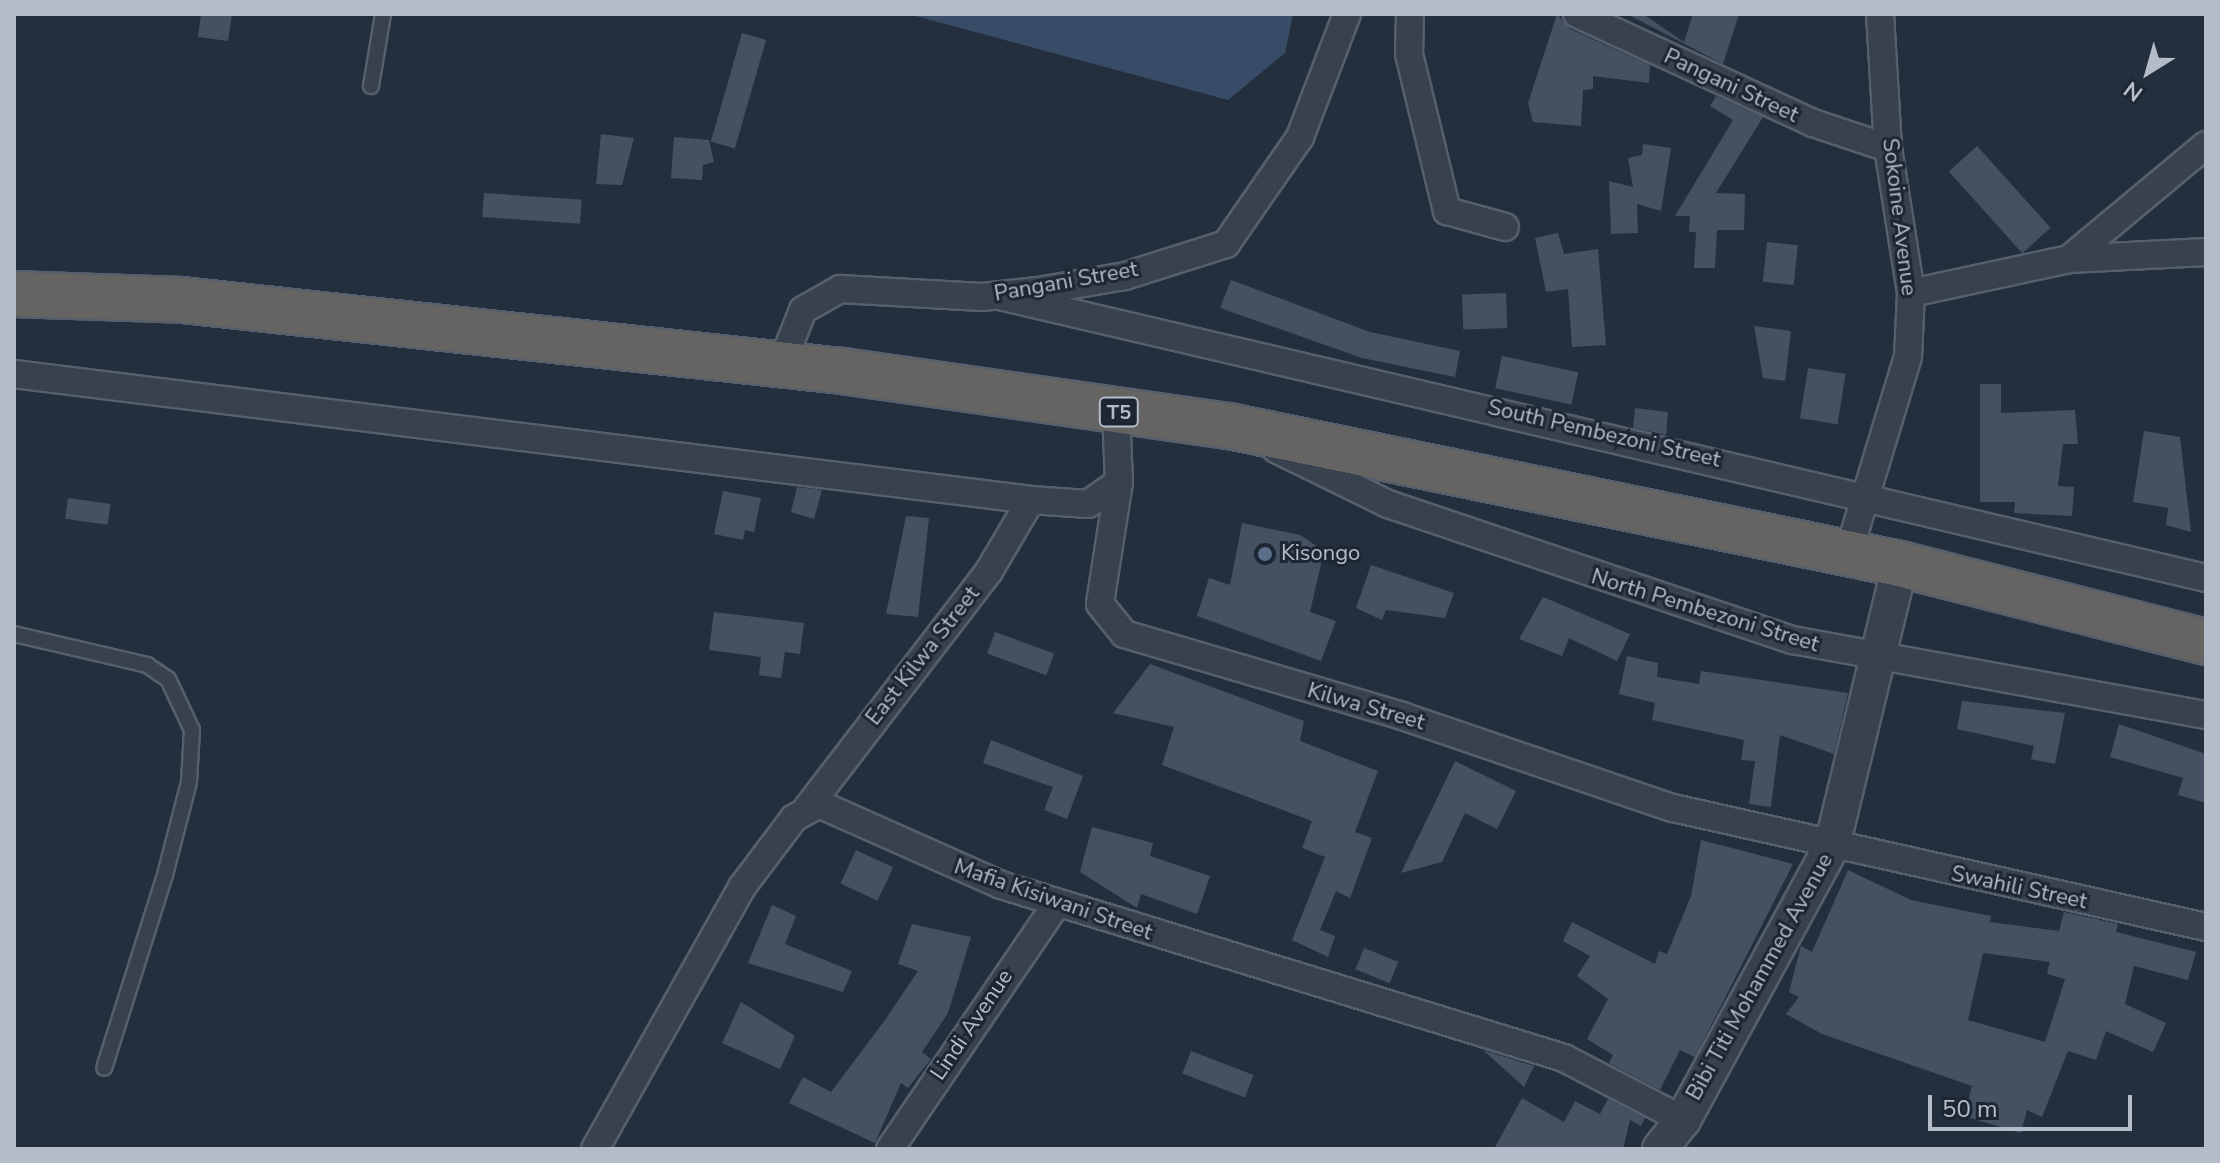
<!DOCTYPE html>
<html>
<head>
<meta charset="utf-8">
<style>
	body { margin:0 }
	#map { position:relative; width:2220px; height:1163px; overflow:hidden; background:#242f3e; font-family:"Nunito Sans",sans-serif }
	div>[style] { position:absolute }
	.water>* { inset:0; background:#394c67 }
	.building>* { inset:0; background:#455162; transform-origin:0 0 }
	.roads { filter:drop-shadow(2px 0 #565f6c) drop-shadow(-2px 0 #565f6c) drop-shadow(0 2px #565f6c) drop-shadow(0 -2px #565f6c) }
	.service>* { height:14px; margin:-7px; padding:0 7px; transform-origin:7px; border-radius:7px; background:#38414e }
	.minor>* { height:26px; margin:-13px; padding:0 13px; transform-origin:13px; border-radius:13px; background:#38414e }
	.tertiary>* { height:34px; margin:-17px; padding:0 17px; transform-origin:17px; border-radius:17px; background:#38414e }
	.trunk>* { height:44px; margin:-22px; padding:0 22px; transform-origin:22px; border-radius:22px; background:#656462 }
	.dots>* { width:22px; height:22px; translate:-50% -50%; box-sizing:border-box; border:4px solid #1d2633; border-radius:50% }
	span { translate:-50% -50%; white-space:nowrap; text-align:center; line-height:1.15; -webkit-text-stroke:6px #1d2633; paint-order:stroke }
	.shield-label span { padding:2px 6px; background:#1d2633; border:2px solid; border-radius:6px; -webkit-text-stroke-width:0 }
	.shield-label { font-size:20px; color:#b4bcc9; font-weight:700 }
	.street-label { font-size:22px; color:#b4bcc9 }
	.poi-label { font-size:22px; color:#b4bcc9 }
	.left { translate:0 -50%; text-align:left }
	.frame { position:absolute; inset:0; border:16px solid #b4bcc9; pointer-events:none }
	.north { position:absolute; left:2108px; top:32px; width:80px; height:80px; -webkit-text-stroke:6px #1d2633; paint-order:stroke; rotate:217deg; font-size:22px; font-weight:700; line-height:32px; text-align:center; color:#b4bcc9 }
	.north::after { content:''; display:block; margin:auto; width:28px; height:36px; background:#b4bcc9; clip-path:polygon(50% 0,100% 100%,50% 72%,0 100%) }
	.scale { position:absolute; left:1928px; top:1095px; width:204px; height:36px; box-sizing:border-box; border:4px solid #b4bcc9; border-top:0; padding-left:10px; font-size:24px; line-height:28px; white-space:nowrap; color:#b4bcc9; -webkit-text-stroke:6px #1d2633; paint-order:stroke }
</style>
</head>
<body>
<div id="map">
	<div class="water">
		<i style="clip-path:polygon(908px 14px,1293px 14px,1285px 53px,1228px 100px)"></i>
	</div>
	<div class="building">
		<i style="clip-path:polygon(201px 14px,232px 14px,228px 41px,198px 37px)"></i>
		<i style="clip-path:polygon(1557px 14px,1570px 29px,1650px 65px,1649px 83px,1593px 76px,1593px 89px,1583px 90px,1581px 126px,1533px 122px,1528px 103px)"></i>
		<i style="clip-path:polygon(1627px 14px,1643px 14px,1684px 42px,1693px 14px,1739px 14px,1723px 64px)"></i>
		<i style="left:742px;top:33px;width:25px;height:113px;rotate:16deg"></i>
		<i style="clip-path:polygon(1716px 96px,1763px 117px,1716px 193px,1745px 194px,1744px 230px,1717px 230px,1715px 268px,1694px 268px,1696px 232px,1689px 232px,1690px 216px,1675px 216px,1733px 120px,1710px 106px)"></i>
		<i style="clip-path:polygon(601px 134px,634px 138px,622px 185px,596px 184px)"></i>
		<i style="clip-path:polygon(674px 137px,709px 140px,714px 162px,703px 165px,702px 180px,671px 178px)"></i>
		<i style="clip-path:polygon(1643px 144px,1671px 148px,1661px 211px,1637px 204px,1638px 233px,1611px 234px,1609px 181px,1633px 187px,1628px 158px,1642px 155px)"></i>
		<i style="left:1977px;top:146px;width:110px;height:38px;rotate:48deg"></i>
		<i style="left:484px;top:193px;width:98px;height:24px;rotate:4deg"></i>
		<i style="clip-path:polygon(1558px 233px,1564px 254px,1598px 249px,1606px 345px,1572px 347px,1568px 289px,1546px 292px,1535px 238px)"></i>
		<i style="left:1767px;top:242px;width:31px;height:40px;rotate:6deg"></i>
		<i style="clip-path:polygon(1231px 280px,1370px 332px,1460px 351px,1455px 377px,1362px 358px,1220px 308px)"></i>
		<i style="left:1506px;top:293px;width:35px;height:44px;rotate:88deg"></i>
		<i style="clip-path:polygon(1754px 326px,1791px 331px,1785px 381px,1763px 378px)"></i>
		<i style="left:1502px;top:356px;width:78px;height:33px;rotate:12deg"></i>
		<i style="left:1808px;top:368px;width:38px;height:51px;rotate:9deg"></i>
		<i style="clip-path:polygon(1980px 384px,2001px 384px,2001px 413px,2075px 410px,2078px 444px,2063px 444px,2058px 486px,2074px 487px,2072px 516px,2014px 513px,2015px 502px,1980px 502px)"></i>
		<i style="clip-path:polygon(1635px 408px,1668px 412px,1666px 435px,1633px 428px)"></i>
		<i style="clip-path:polygon(2144px 431px,2180px 437px,2191px 532px,2166px 525px,2168px 508px,2133px 502px)"></i>
		<i style="clip-path:polygon(797px 487px,822px 490px,814px 519px,791px 512px)"></i>
		<i style="clip-path:polygon(723px 491px,761px 498px,754px 532px,745px 530px,743px 540px,714px 534px)"></i>
		<i style="left:68px;top:498px;width:43px;height:21px;rotate:8deg"></i>
		<i style="clip-path:polygon(906px 516px,929px 518px,918px 617px,886px 614px)"></i>
		<i style="clip-path:polygon(1242px 523px,1300px 535px,1324px 551px,1310px 612px,1336px 621px,1321px 661px,1197px 616px,1209px 578px,1230px 585px)"></i>
		<i style="clip-path:polygon(1371px 565px,1454px 593px,1445px 618px,1386px 610px,1382px 620px,1356px 608px)"></i>
		<i style="clip-path:polygon(1543px 597px,1630px 634px,1617px 661px,1569px 638px,1562px 656px,1519px 639px)"></i>
		<i style="clip-path:polygon(714px 612px,804px 623px,800px 654px,785px 652px,781px 678px,759px 675px,761px 657px,709px 650px)"></i>
		<i style="left:995px;top:632px;width:63px;height:23px;rotate:20deg"></i>
		<i style="clip-path:polygon(1627px 656px,1658px 663px,1657px 677px,1699px 684px,1701px 671px,1848px 693px,1834px 754px,1780px 735px,1771px 807px,1749px 804px,1755px 761px,1741px 760px,1744px 740px,1652px 720px,1655px 703px,1619px 694px)"></i>
		<i style="clip-path:polygon(1150px 664px,1304px 721px,1300px 741px,1378px 771px,1355px 832px,1372px 838px,1350px 898px,1336px 891px,1320px 930px,1335px 936px,1328px 957px,1292px 940px,1325px 857px,1302px 848px,1312px 821px,1162px 765px,1174px 727px,1113px 713px)"></i>
		<i style="clip-path:polygon(1962px 701px,2065px 713px,2055px 764px,2031px 759px,2034px 746px,1957px 729px)"></i>
		<i style="clip-path:polygon(2119px 724px,2206px 754px,2206px 803px,2178px 795px,2183px 778px,2110px 757px)"></i>
		<i style="clip-path:polygon(991px 740px,1083px 776px,1067px 819px,1044px 810px,1053px 787px,983px 763px)"></i>
		<i style="clip-path:polygon(1455px 761px,1516px 791px,1497px 829px,1465px 813px,1442px 862px,1401px 873px)"></i>
		<i style="clip-path:polygon(1092px 827px,1153px 843px,1150px 856px,1210px 876px,1197px 914px,1141px 894px,1137px 908px,1080px 872px)"></i>
		<i style="clip-path:polygon(1701px 840px,1793px 864px,1695px 1057px,1680px 1050px,1660px 1090px,1609px 1063px,1613px 1055px,1587px 1039px,1608px 999px,1577px 976px,1590px 956px,1563px 941px,1572px 922px,1655px 964px,1659px 951px,1667px 954px,1691px 896px)"></i>
		<i style="left:856px;top:850px;width:41px;height:37px;rotate:25deg"></i>
		<i style="clip-path:polygon(evenodd,1848px 870px,1911px 900px,1991px 916px,1990px 922px,2059px 931px,2064px 912px,2118px 924px,2116px 932px,2196px 952px,2188px 980px,2134px 966px,2125px 1004px,2166px 1023px,2153px 1052px,2106px 1031px,2096px 1060px,2068px 1051px,2042px 1117px,2027px 1110px,2021px 1133px,1964px 1116px,1972px 1086px,1822px 1034px,1786px 1014px,1799px 997px,1789px 992px,1801px 946px,1812px 952px,1848px 870px,1983px 953px,2050px 962px,2047px 974px,2065px 979px,2045px 1042px,1968px 1020px,1983px 953px)"></i>
		<i style="clip-path:polygon(772px 905px,796px 916px,785px 944px,852px 971px,843px 992px,748px 963px)"></i>
		<i style="clip-path:polygon(912px 924px,971px 937px,948px 1013px,922px 1052px,931px 1059px,908px 1088px,901px 1083px,875px 1143px,789px 1103px,803px 1077px,831px 1092px,885px 1020px,918px 971px,898px 964px)"></i>
		<i style="left:1364px;top:948px;width:37px;height:23px;rotate:22deg"></i>
		<i style="clip-path:polygon(741px 1002px,795px 1036px,780px 1069px,722px 1043px)"></i>
		<i style="clip-path:polygon(1483px 1050px,1534px 1066px,1524px 1087px)"></i>
		<i style="left:1191px;top:1051px;width:67px;height:24px;rotate:21deg"></i>
		<i style="clip-path:polygon(1522px 1098px,1564px 1122px,1575px 1101px,1600px 1114px,1608px 1099px,1645px 1118px,1641px 1126px,1630px 1120px,1623px 1149px,1494px 1149px)"></i>
	</div>
	<div class="roads">
		<div class="service">
			<i style="left:371px;top:86px;width:73px;rotate:-80.5deg"></i>
			<i style="left:14px;top:634px;width:137px;rotate:13.1deg"></i>
			<i style="left:147px;top:665px;width:25px;rotate:34deg"></i>
			<i style="left:168px;top:679px;width:56px;rotate:64.8deg"></i>
			<i style="left:192px;top:730px;width:52px;rotate:93.3deg"></i>
			<i style="left:189px;top:782px;width:96px;rotate:104.5deg"></i>
			<i style="left:165px;top:875px;width:202px;rotate:107.5deg"></i>
		</div>
		<div class="minor">
			<i style="left:1410px;top:14px;width:40px;rotate:91.4deg"></i>
			<i style="left:1409px;top:54px;width:162px;rotate:76.4deg"></i>
			<i style="left:1447px;top:211px;width:60px;rotate:15.4deg"></i>
			<i style="left:1577px;top:14px;width:260px;rotate:24.8deg"></i>
			<i style="left:1813px;top:123px;width:79px;rotate:18.4deg"></i>
			<i style="left:2069px;top:259px;width:137px;rotate:-2.9deg"></i>
			<i style="left:1911px;top:293px;width:162px;rotate:-12.1deg"></i>
			<i style="left:2069px;top:259px;width:178px;rotate:-39.8deg"></i>
			<i style="left:1000px;top:296px;width:1239px;rotate:13.16deg"></i>
			<i style="left:781px;top:365px;width:59px;rotate:-68.2deg"></i>
			<i style="left:803px;top:310px;width:43px;rotate:-29.6deg"></i>
			<i style="left:840px;top:289px;width:142px;rotate:3.2deg"></i>
			<i style="left:982px;top:297px;width:56px;rotate:-6.1deg"></i>
			<i style="left:1038px;top:291px;width:88px;rotate:-9.8deg"></i>
			<i style="left:1125px;top:276px;width:106px;rotate:-17.6deg"></i>
			<i style="left:1226px;top:244px;width:130px;rotate:-55.3deg"></i>
			<i style="left:1300px;top:137px;width:132px;rotate:-69.1deg"></i>
			<i style="left:14px;top:374px;width:1025px;rotate:7.06deg"></i>
			<i style="left:1031px;top:500px;width:57px;rotate:4deg"></i>
			<i style="left:1088px;top:504px;width:38px;rotate:-35deg"></i>
			<i style="left:1116px;top:411px;width:71px;rotate:87.6deg"></i>
			<i style="left:1119px;top:482px;width:123px;rotate:98.9deg"></i>
			<i style="left:1100px;top:604px;width:38px;rotate:51deg"></i>
			<i style="left:1124px;top:634px;width:290px;rotate:16.4deg"></i>
			<i style="left:1402px;top:716px;width:286px;rotate:18.8deg"></i>
			<i style="left:1673px;top:808px;width:546px;rotate:12.59deg"></i>
			<i style="left:1276px;top:449px;width:125px;rotate:26.2deg"></i>
			<i style="left:1388px;top:504px;width:427px;rotate:18.6deg"></i>
			<i style="left:1793px;top:640px;width:420px;rotate:10.3deg"></i>
			<i style="left:1848px;top:554px;width:206px;rotate:-73.1deg"></i>
			<i style="left:1908px;top:357px;width:64px;rotate:-87.3deg"></i>
			<i style="left:1911px;top:293px;width:147px;rotate:-99deg"></i>
			<i style="left:1888px;top:148px;width:134px;rotate:-93.4deg"></i>
			<i style="left:808px;top:807px;width:297px;rotate:-52.5deg"></i>
			<i style="left:989px;top:571px;width:82px;rotate:-59.4deg"></i>
			<i style="left:595px;top:1149px;width:300px;rotate:-60.7deg"></i>
			<i style="left:742px;top:887px;width:86px;rotate:-53deg"></i>
			<i style="left:794px;top:818px;width:29px;rotate:-29deg"></i>
			<i style="left:819px;top:804px;width:199px;rotate:24deg"></i>
			<i style="left:1001px;top:885px;width:589px;rotate:17.08deg"></i>
			<i style="left:1564px;top:1058px;width:134px;rotate:27.5deg"></i>
			<i style="left:890px;top:1149px;width:297px;rotate:-55.8deg"></i>
		</div>
		<div class="tertiary">
			<i style="left:1660px;top:1149px;width:37px;rotate:-52deg"></i>
			<i style="left:1683px;top:1120px;width:312px;rotate:-61.5deg"></i>
			<i style="left:1832px;top:846px;width:290px;rotate:-76.4deg"></i>
		</div>
		<div class="trunk">
			<i style="left:14px;top:294px;width:168px;rotate:2deg"></i>
			<i style="left:182px;top:300px;width:664px;rotate:6.14deg"></i>
			<i style="left:842px;top:371px;width:391px;rotate:8.1deg"></i>
			<i style="left:1229px;top:426px;width:685px;rotate:11.62deg"></i>
			<i style="left:1900px;top:564px;width:316px;rotate:14.3deg"></i>
		</div>
	</div>
	<div class="dots">
		<i style="left:1265px;top:554px;background:#5c6f8a"></i>
	</div>
	<div class="shield-label">
		<span style="left:1119px;top:412px">T5</span>
	</div>
	<div class="street-label">
		<span style="left:1731px;top:86px;rotate:25deg">Pangani Street</span>
		<span style="left:1899px;top:217px;rotate:83deg">Sokoine Avenue</span>
		<span style="left:1066px;top:282px;rotate:-10deg">Pangani Street</span>
		<span style="left:1604px;top:434px;rotate:13deg">South Pembezoni Street</span>
		<span style="left:1705px;top:611px;rotate:17deg">North Pembezoni Street</span>
		<span style="left:923px;top:656px;rotate:-52deg">East Kilwa Street</span>
		<span style="left:1366px;top:707px;rotate:16deg">Kilwa Street</span>
		<span style="left:2019px;top:888px;rotate:12deg">Swahili Street</span>
		<span style="left:1053px;top:900px;rotate:19deg">Mafia Kisiwani Street</span>
		<span style="left:1760px;top:977px;rotate:-61deg">Bibi Titi Mohammed Avenue</span>
		<span style="left:972px;top:1025px;rotate:-56deg">Lindi Avenue</span>
	</div>
	<div class="poi-label">
		<span class="left" style="left:1281px;top:554px">Kisongo</span>
	</div>
	<div class="frame"></div>
	<div class="north">N</div>
	<div class="scale">50 m</div>
</div>
</body>
</html>
